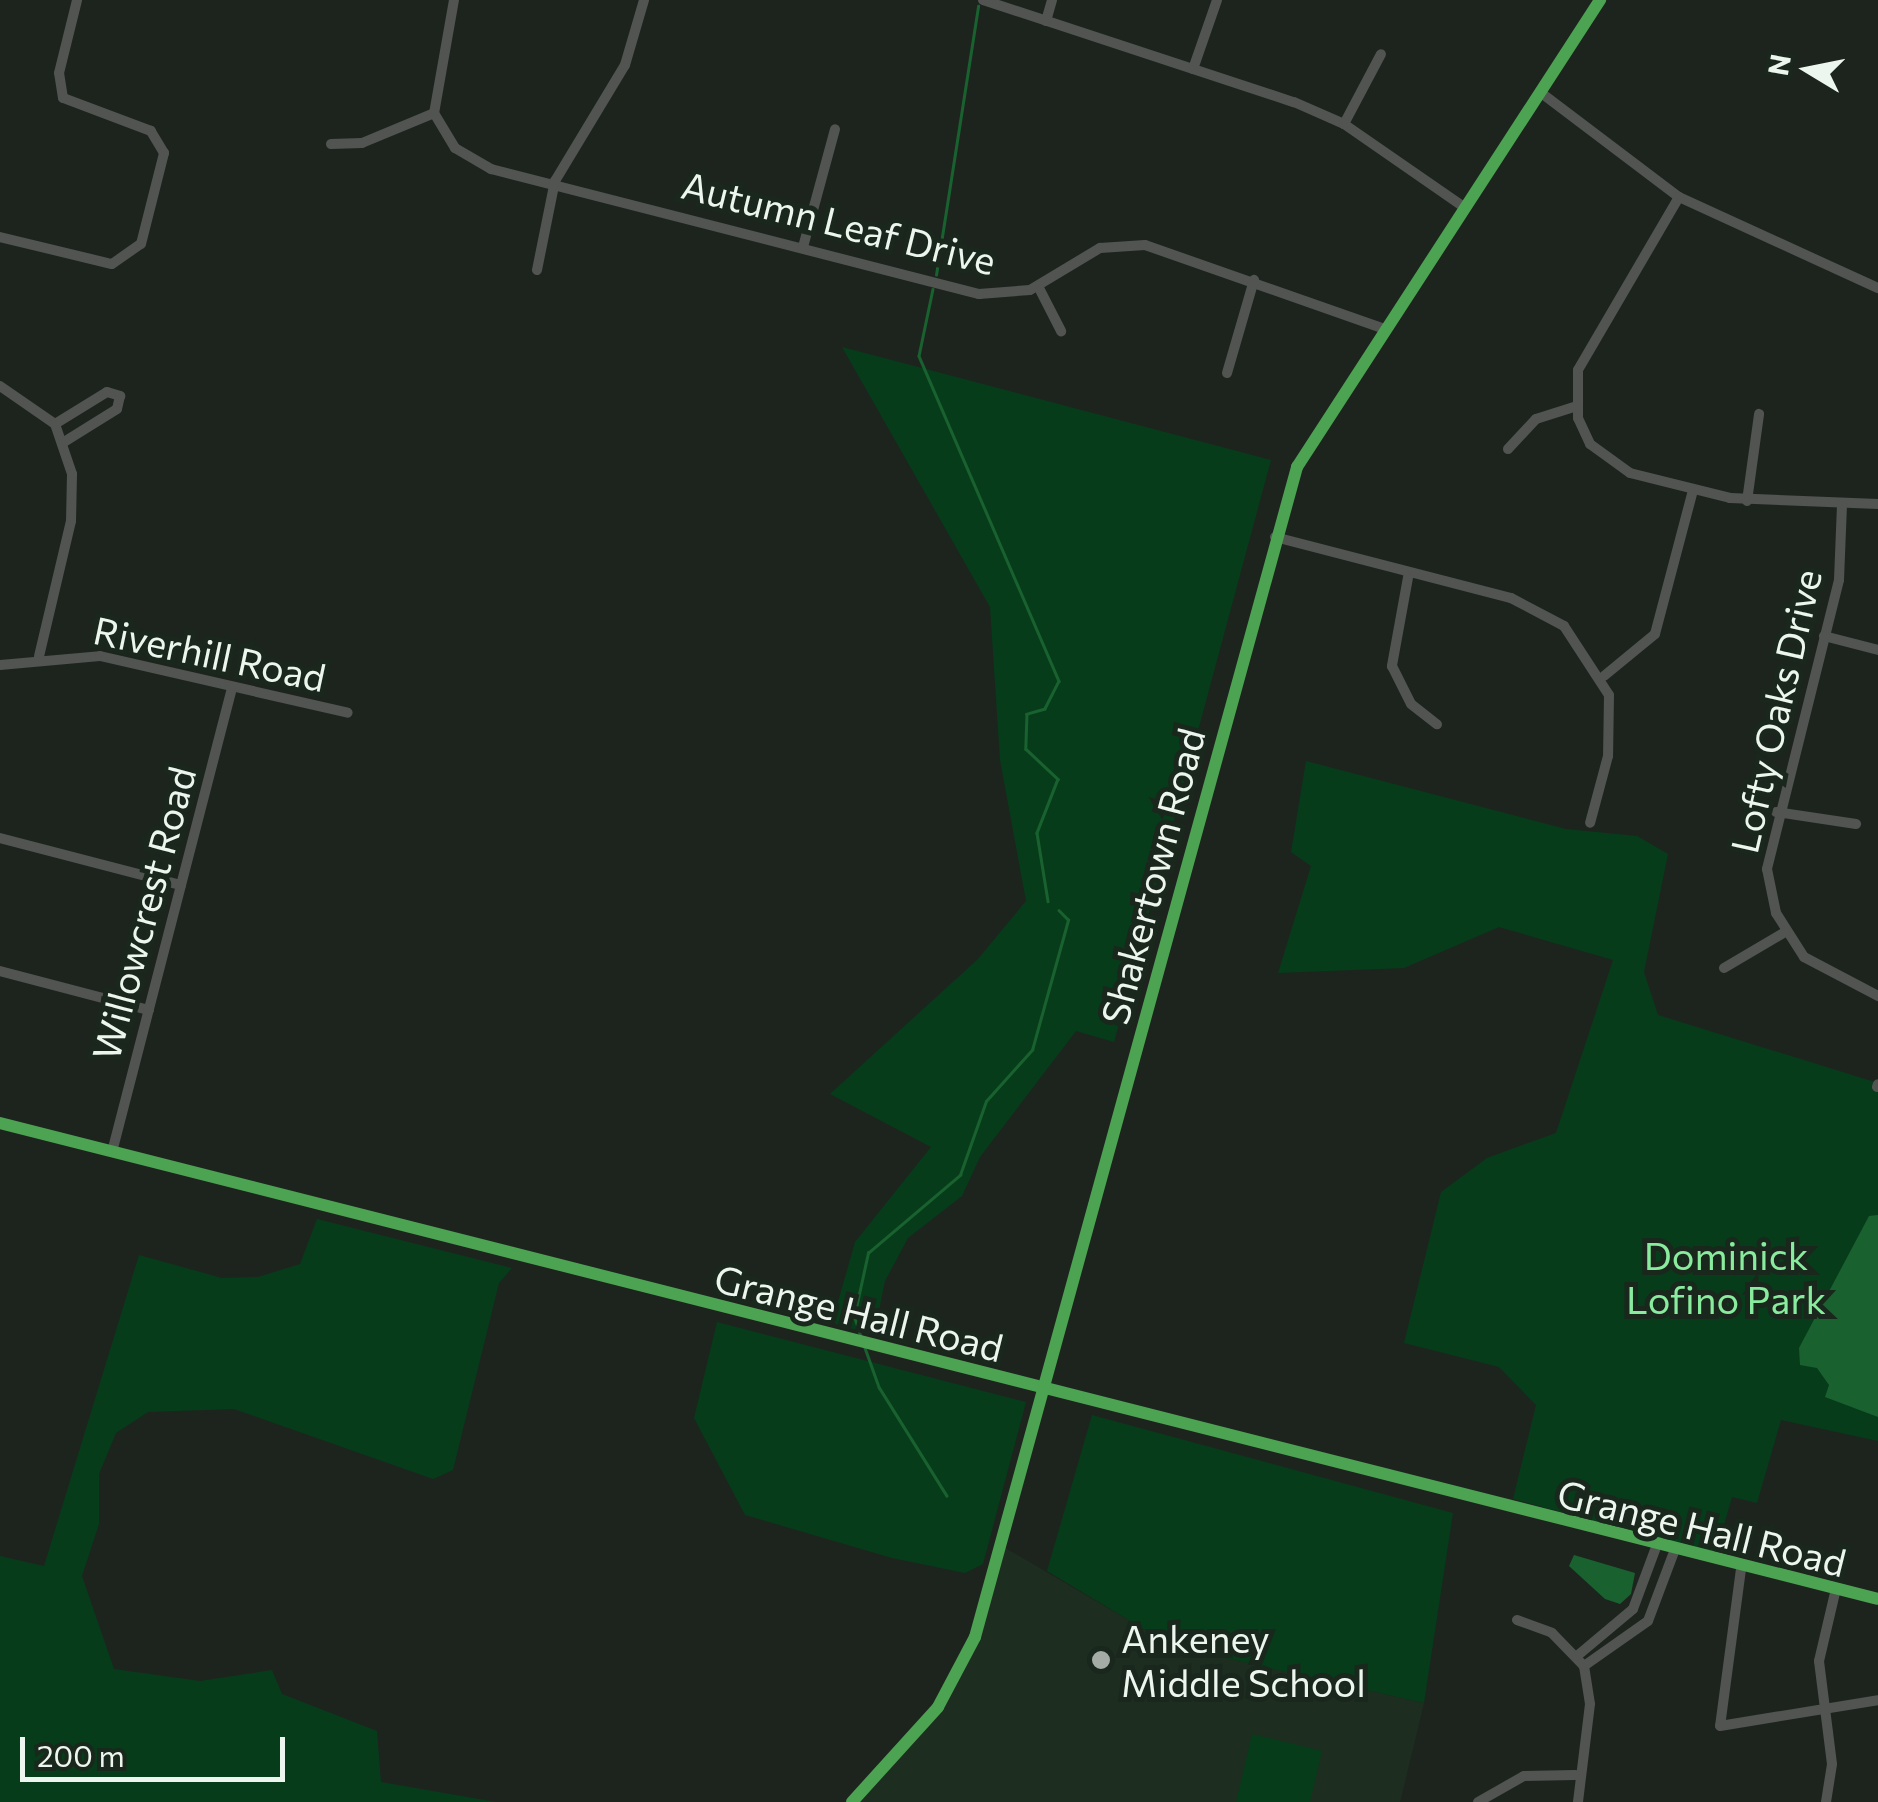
<!DOCTYPE html>
<html>
<head>
<meta charset="utf-8">
<style>
	body { margin:0 }
	#map { position:relative; width:1878px; height:1802px; overflow:hidden; background:#1d241e; font-family:Commissioner,sans-serif }
	div>[style] { position:absolute }
	.built>* { inset:0; background:#1d2e21 }
	.green>* { inset:0; background:#073c1a }
	.water>* { inset:0; background:#19622f }
	.stream>* { height:2.5px; margin:-1.25px; padding:0 1.25px; transform-origin:1.25px; border-radius:1.25px; background:#19622f }
	.minor>* { height:10px; margin:-5px; padding:0 5px; transform-origin:5px; border-radius:5px; background:#525452 }
	.cycleway>* { height:12px; margin:-6px; padding:0 6px; transform-origin:6px; border-radius:6px; background:#4ca352 }
	.dots>* { width:28px; height:28px; translate:-50% -50%; box-sizing:border-box; border:5px solid #1a271c; border-radius:50% }
	span { translate:-50% -50%; white-space:nowrap; text-align:center; line-height:1.15; -webkit-text-stroke:10px #1a271c; paint-order:stroke }
	.street-label { font-size:38px; color:#edf6ee }
	.park-label { font-size:38px; color:#88eb9d }
	.poi-label { font-size:38px; color:#edf6ee }
	.left { translate:0 -50%; text-align:left }
	.north { position:absolute; left:1758px; top:20px; width:100px; height:100px; -webkit-text-stroke:8px #1a271c; paint-order:stroke; rotate:280deg; font-size:28px; font-weight:700; line-height:40px; text-align:center; color:#edf6ee }
	.north::after { content:''; display:block; margin:auto; width:35px; height:45px; background:#edf6ee; clip-path:polygon(50% 0,100% 100%,50% 72%,0 100%) }
	.scale { position:absolute; left:20px; top:1737px; width:265px; height:45px; box-sizing:border-box; border:5px solid #edf6ee; border-top:0; padding-left:12px; font-size:30px; line-height:35px; white-space:nowrap; color:#edf6ee; -webkit-text-stroke:8px #1a271c; paint-order:stroke }
</style>
</head>
<body>
<div id="map">
	<div class="built">
		<i style="clip-path:polygon(1000px 1545px,1173px 1646px,1424px 1703px,1400px 1802px,852px 1802px,903px 1753px,957px 1675px)"></i>
	</div>
	<div class="green">
		<i style="clip-path:polygon(842px 347px,1271px 460px,1114px 1042px,1076px 1031px,980px 1157px,962px 1196px,908px 1238px,885px 1281px,874px 1335px,832px 1323px,855px 1242px,931px 1147px,830px 1094px,978px 959px,1026px 901px,1000px 760px,990px 607px)"></i>
		<i style="clip-path:polygon(1306px 761px,1566px 829px,1637px 836px,1668px 854px,1644px 972px,1658px 1015px,1878px 1083px,1878px 1441px,1781px 1420px,1757px 1503px,1732px 1497px,1716px 1553px,1513px 1499px,1536px 1405px,1499px 1367px,1404px 1343px,1441px 1192px,1487px 1158px,1556px 1133px,1613px 960px,1499px 927px,1404px 968px,1278px 973px,1311px 866px,1291px 852px)"></i>
		<i style="clip-path:polygon(317px 1219px,512px 1268px,499px 1283px,453px 1470px,433px 1479px,234px 1409px,148px 1412px,116px 1433px,99px 1474px,99px 1524px,82px 1576px,114px 1669px,200px 1681px,272px 1670px,282px 1694px,377px 1731px,381px 1782px,496px 1802px,0 1802px,0 1556px,44px 1566px,139px 1255px,222px 1278px,258px 1277px,300px 1264px)"></i>
		<i style="clip-path:polygon(717px 1322px,1026px 1402px,983px 1564px,965px 1573px,892px 1558px,745px 1515px,694px 1418px)"></i>
		<i style="clip-path:polygon(1092px 1415px,1453px 1513px,1424px 1703px,1172px 1646px,1047px 1571px)"></i>
		<i style="clip-path:polygon(1252px 1734px,1322px 1751px,1310px 1802px,1236px 1802px)"></i>
	</div>
	<div class="water">
		<i style="clip-path:polygon(1878px 1215px,1878px 1417px,1825px 1397px,1829px 1385px,1817px 1368px,1800px 1365px,1799px 1348px,1869px 1216px)"></i>
		<i style="clip-path:polygon(1574px 1555px,1635px 1573px,1631px 1594px,1620px 1604px,1605px 1599px,1569px 1566px)"></i>
	</div>
	<div class="stream">
		<i style="left:936px;top:275px;width:272px;rotate:-81.1deg"></i>
		<i style="left:933px;top:289px;width:68px;rotate:101.8deg"></i>
		<i style="left:919px;top:356px;width:354px;rotate:66.7deg"></i>
		<i style="left:1059px;top:681px;width:31px;rotate:117deg"></i>
		<i style="left:1045px;top:709px;width:19px;rotate:164deg"></i>
		<i style="left:1027px;top:714px;width:35px;rotate:92deg"></i>
		<i style="left:1026px;top:749px;width:44px;rotate:43.2deg"></i>
		<i style="left:1058px;top:779px;width:58px;rotate:111.3deg"></i>
		<i style="left:1037px;top:833px;width:69px;rotate:80.8deg"></i>
		<i style="left:861px;top:1338px;width:22px;rotate:-108deg"></i>
		<i style="left:854px;top:1317px;width:66px;rotate:-77.7deg"></i>
		<i style="left:868px;top:1253px;width:121px;rotate:-40.3deg"></i>
		<i style="left:960px;top:1175px;width:78px;rotate:-70.6deg"></i>
		<i style="left:986px;top:1101px;width:69px;rotate:-48deg"></i>
		<i style="left:1032px;top:1050px;width:135px;rotate:-74.5deg"></i>
		<i style="left:1068px;top:920px;width:13px;rotate:-135deg"></i>
		<i style="left:864px;top:1345px;width:45px;rotate:70.3deg"></i>
		<i style="left:879px;top:1387px;width:128px;rotate:58deg"></i>
	</div>
	<div class="minor">
		<i style="left:454px;top:0;width:115px;rotate:100deg"></i>
		<i style="left:434px;top:113px;width:41px;rotate:59deg"></i>
		<i style="left:455px;top:148px;width:42px;rotate:30.3deg"></i>
		<i style="left:491px;top:169px;width:504px;rotate:14.37deg"></i>
		<i style="left:979px;top:294px;width:51px;rotate:-4.5deg"></i>
		<i style="left:1030px;top:290px;width:82px;rotate:-31deg"></i>
		<i style="left:1100px;top:248px;width:45px;rotate:-3.8deg"></i>
		<i style="left:1145px;top:245px;width:254px;rotate:19.3deg"></i>
		<i style="left:983px;top:0;width:327px;rotate:18.2deg"></i>
		<i style="left:1294px;top:102px;width:55px;rotate:23.7deg"></i>
		<i style="left:1344px;top:124px;width:146px;rotate:34.7deg"></i>
		<i style="left:1046px;top:21px;width:22px;rotate:-74deg"></i>
		<i style="left:1193px;top:69px;width:73px;rotate:-70.8deg"></i>
		<i style="left:1540px;top:92px;width:174px;rotate:37.1deg"></i>
		<i style="left:1679px;top:197px;width:219px;rotate:24.6deg"></i>
		<i style="left:1344px;top:124px;width:79px;rotate:-62.1deg"></i>
		<i style="left:331px;top:144px;width:31px;rotate:-2deg"></i>
		<i style="left:362px;top:143px;width:78px;rotate:-22.6deg"></i>
		<i style="left:1679px;top:197px;width:200px;rotate:120.3deg"></i>
		<i style="left:1578px;top:370px;width:48px;rotate:90deg"></i>
		<i style="left:1578px;top:418px;width:29px;rotate:65deg"></i>
		<i style="left:1590px;top:444px;width:49px;rotate:35.9deg"></i>
		<i style="left:1630px;top:473px;width:103px;rotate:14deg"></i>
		<i style="left:1730px;top:498px;width:148px;rotate:2.3deg"></i>
		<i style="left:0;top:237px;width:115px;rotate:13.6deg"></i>
		<i style="left:112px;top:264px;width:35px;rotate:-35deg"></i>
		<i style="left:141px;top:244px;width:94px;rotate:-75.8deg"></i>
		<i style="left:164px;top:153px;width:26px;rotate:-121deg"></i>
		<i style="left:151px;top:131px;width:94px;rotate:-159.4deg"></i>
		<i style="left:63px;top:98px;width:25px;rotate:-99deg"></i>
		<i style="left:59px;top:73px;width:75px;rotate:-76.1deg"></i>
		<i style="left:803px;top:247px;width:122px;rotate:-74.8deg"></i>
		<i style="left:537px;top:270px;width:91px;rotate:-78.6deg"></i>
		<i style="left:555px;top:181px;width:135px;rotate:-58.9deg"></i>
		<i style="left:625px;top:65px;width:68px;rotate:-73.7deg"></i>
		<i style="left:1038px;top:286px;width:51px;rotate:62.9deg"></i>
		<i style="left:1227px;top:373px;width:97px;rotate:-73.8deg"></i>
		<i style="left:0;top:386px;width:67px;rotate:34.6deg"></i>
		<i style="left:55px;top:424px;width:53px;rotate:71.2deg"></i>
		<i style="left:72px;top:474px;width:47px;rotate:91.2deg"></i>
		<i style="left:71px;top:521px;width:139px;rotate:103.3deg"></i>
		<i style="left:55px;top:424px;width:61px;rotate:-31.6deg"></i>
		<i style="left:107px;top:392px;width:14px;rotate:17deg"></i>
		<i style="left:120px;top:396px;width:13px;rotate:103deg"></i>
		<i style="left:117px;top:409px;width:62px;rotate:148.1deg"></i>
		<i style="left:1508px;top:449px;width:41px;rotate:-47deg"></i>
		<i style="left:1536px;top:419px;width:43px;rotate:-17.6deg"></i>
		<i style="left:1747px;top:501px;width:88px;rotate:-82.1deg"></i>
		<i style="left:1842px;top:505px;width:75px;rotate:92.3deg"></i>
		<i style="left:1839px;top:580px;width:298px;rotate:104deg"></i>
		<i style="left:1767px;top:869px;width:45px;rotate:78.4deg"></i>
		<i style="left:1776px;top:913px;width:52px;rotate:57.5deg"></i>
		<i style="left:1804px;top:957px;width:84px;rotate:27.8deg"></i>
		<i style="left:1275px;top:537px;width:244px;rotate:14.5deg"></i>
		<i style="left:1511px;top:598px;width:60px;rotate:27.8deg"></i>
		<i style="left:1564px;top:626px;width:82px;rotate:56.9deg"></i>
		<i style="left:1609px;top:695px;width:61px;rotate:90.9deg"></i>
		<i style="left:1608px;top:756px;width:69px;rotate:105deg"></i>
		<i style="left:1409px;top:572px;width:96px;rotate:100.3deg"></i>
		<i style="left:1392px;top:666px;width:42px;rotate:63.4deg"></i>
		<i style="left:1411px;top:704px;width:33px;rotate:38deg"></i>
		<i style="left:1824px;top:636px;width:56px;rotate:14.5deg"></i>
		<i style="left:0;top:665px;width:100px;rotate:-5.1deg"></i>
		<i style="left:100px;top:656px;width:254px;rotate:12.9deg"></i>
		<i style="left:1604px;top:676px;width:66px;rotate:-39.5deg"></i>
		<i style="left:1655px;top:634px;width:149px;rotate:-75.2deg"></i>
		<i style="left:1776px;top:812px;width:81px;rotate:8.5deg"></i>
		<i style="left:0;top:838px;width:187px;rotate:14.6deg"></i>
		<i style="left:1724px;top:968px;width:71px;rotate:-30.5deg"></i>
		<i style="left:0;top:971px;width:154px;rotate:14.7deg"></i>
		<i style="left:1877px;top:1087px;width:3px;rotate:-72deg"></i>
		<i style="left:0;top:1123px;width:1937px;rotate:14.22deg"></i>
		<i style="left:112px;top:1152px;width:478px;rotate:-75.5deg"></i>
		<i style="left:1741px;top:1569px;width:158px;rotate:97.6deg"></i>
		<i style="left:1720px;top:1726px;width:160px;rotate:-9.3deg"></i>
		<i style="left:1517px;top:1620px;width:37px;rotate:20deg"></i>
		<i style="left:1552px;top:1633px;width:46px;rotate:45.9deg"></i>
		<i style="left:1584px;top:1666px;width:38px;rotate:81deg"></i>
		<i style="left:1590px;top:1704px;width:99px;rotate:97deg"></i>
		<i style="left:1577px;top:1656px;width:73px;rotate:-40deg"></i>
		<i style="left:1633px;top:1609px;width:66px;rotate:-69.6deg"></i>
		<i style="left:1584px;top:1666px;width:78px;rotate:-35.1deg"></i>
		<i style="left:1648px;top:1621px;width:74px;rotate:-69.4deg"></i>
		<i style="left:852px;top:1802px;width:128px;rotate:-47.8deg"></i>
		<i style="left:938px;top:1707px;width:79px;rotate:-62.1deg"></i>
		<i style="left:975px;top:1637px;width:1214px;rotate:-74.61deg"></i>
		<i style="left:1297px;top:467px;width:557px;rotate:-57.02deg"></i>
		<i style="left:1478px;top:1802px;width:53px;rotate:-29.5deg"></i>
		<i style="left:1524px;top:1776px;width:51px;rotate:-1.1deg"></i>
		<i style="left:1826px;top:1802px;width:38px;rotate:-81deg"></i>
		<i style="left:1832px;top:1764px;width:104px;rotate:-97.2deg"></i>
		<i style="left:1819px;top:1661px;width:70px;rotate:-76.8deg"></i>
	</div>
	<div class="cycleway">
		<i style="left:0;top:1123px;width:1937px;rotate:14.22deg"></i>
		<i style="left:852px;top:1802px;width:128px;rotate:-47.8deg"></i>
		<i style="left:938px;top:1707px;width:79px;rotate:-62.1deg"></i>
		<i style="left:975px;top:1637px;width:1214px;rotate:-74.61deg"></i>
		<i style="left:1297px;top:467px;width:557px;rotate:-57.02deg"></i>
	</div>
	<div class="dots">
		<i style="left:1101px;top:1660px;background:#a4aca5"></i>
	</div>
	<div class="street-label">
		<span style="left:839px;top:222px;rotate:14deg">Autumn Leaf Drive</span>
		<span style="left:210px;top:653px;rotate:12deg">Riverhill Road</span>
		<span style="left:1775px;top:711px;rotate:-77deg">Lofty Oaks Drive</span>
		<span style="left:1152px;top:876px;rotate:-75deg">Shakertown Road</span>
		<span style="left:143px;top:913px;rotate:-75deg">Willowcrest Road</span>
		<span style="left:859px;top:1312px;rotate:14deg">Grange Hall Road</span>
		<span style="left:1702px;top:1527px;rotate:14deg">Grange Hall Road</span>
	</div>
	<div class="park-label">
		<span style="left:1726px;top:1277px">Dominick<br>Lofino Park</span>
	</div>
	<div class="poi-label">
		<span class="left" style="left:1121px;top:1660px">Ankeney<br>Middle School</span>
	</div>
	<div class="north">N</div>
	<div class="scale">200 m</div>
</div>
</body>
</html>
